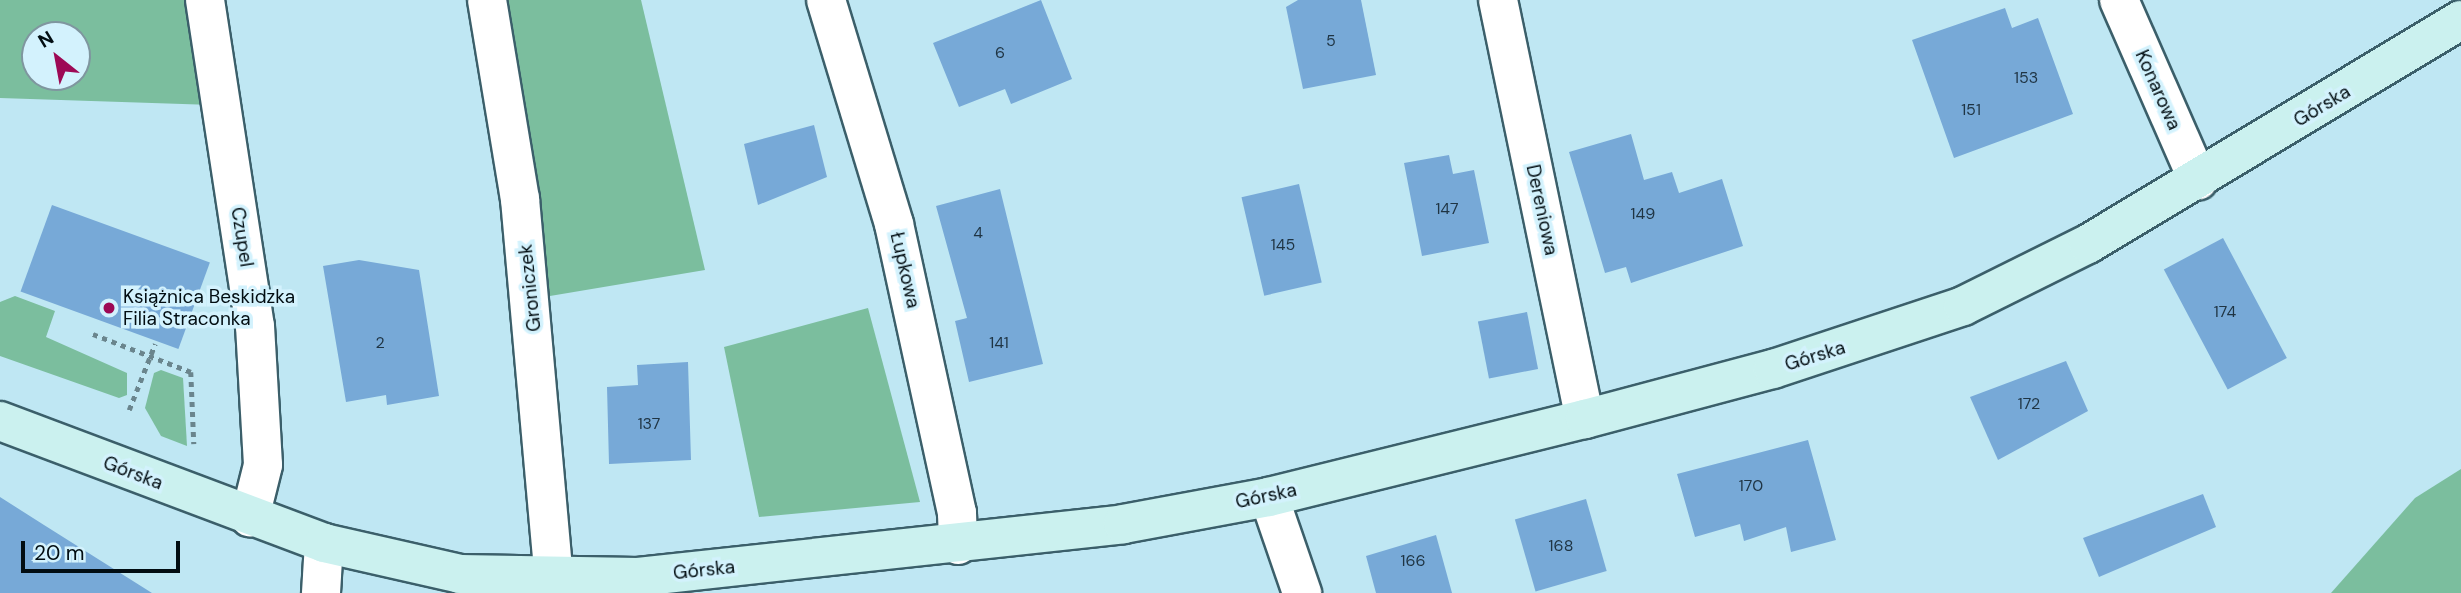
<!DOCTYPE html>
<html>
<head>
<meta charset="utf-8">
<style>
	body { margin:0 }
	#map { position:relative; width:2461px; height:593px; overflow:hidden; background:#bfe7f3; font-family:"DM Sans",sans-serif }
	div>[style] { position:absolute }
	.green>* { inset:0; background:#7bbe9e }
	.building>* { inset:0; background:#77a9d7; transform-origin:0 0 }
	.path>* { height:4.5px; margin-top:-2.25px; transform-origin:0; background:repeating-linear-gradient(90deg,#6a858d 0 5px,transparent 0 10px) }
	.roads { filter:drop-shadow(2px 0 #3b5f6a) drop-shadow(-2px 0 #3b5f6a) drop-shadow(0 2px #3b5f6a) drop-shadow(0 -2px #3b5f6a) }
	.street>* { height:38px; margin:-19px; padding:0 19px; transform-origin:19px; border-radius:19px; background:#fff }
	.secondary>* { height:38px; margin:-19px; padding:0 19px; transform-origin:19px; border-radius:19px; background:#cbf1ef }
	.dots>* { width:19px; height:19px; translate:-50% -50%; box-sizing:border-box; border:4px solid #d3f2fd; border-radius:50% }
	span { translate:-50% -50%; white-space:nowrap; text-align:center; line-height:1.15; -webkit-text-stroke:7px #d3f2fd; paint-order:stroke }
	.number-label { font-size:16px; color:#1f3443 }
	.number-label span { -webkit-text-stroke-width:0 }
	.street-label { font-size:19px; color:#020d12 }
	.poi-label { font-size:19px; color:#020d12 }
	.left { translate:0 -50%; text-align:left }
	.north { position:absolute; left:21px; top:21px; width:70px; height:70px; box-sizing:border-box; background:#d3f2fd; border:2px solid #7f969f; border-radius:50%; rotate:329deg; font-size:19px; font-weight:700; line-height:28px; text-align:center; color:#020d12 }
	.north::after { content:''; display:block; margin:auto; width:24px; height:32px; background:#9d0955; clip-path:polygon(50% 0,100% 100%,50% 72%,0 100%) }
	.scale { position:absolute; left:21px; top:541px; width:159px; height:32px; box-sizing:border-box; border:4px solid #020d12; border-top:0; padding-left:9px; font-size:21px; line-height:24px; white-space:nowrap; color:#020d12; -webkit-text-stroke:5px #d3f2fd; paint-order:stroke }
</style>
</head>
<body>
<div id="map">
	<div class="green">
		<i style="clip-path:polygon(evenodd,0 0,194px 0,213px 105px,0 98px,0 0,35px 35px,77px 35px,77px 77px,35px 77px,35px 35px)"></i>
		<i style="clip-path:polygon(498px 0,641px 0,705px 270px,544px 297px)"></i>
		<i style="clip-path:polygon(15px 296px,55px 311px,46px 337px,127px 373px,127px 395px,119px 398px,0 356px,0 302px)"></i>
		<i style="clip-path:polygon(868px 308px,920px 502px,759px 517px,724px 347px)"></i>
		<i style="clip-path:polygon(161px 370px,183px 378px,187px 446px,161px 436px,145px 408px,154px 373px)"></i>
		<i style="clip-path:polygon(2461px 469px,2461px 593px,2331px 593px,2415px 498px)"></i>
	</div>
	<div class="building">
		<i style="clip-path:polygon(1041px 0,1072px 79px,1011px 104px,1005px 89px,959px 107px,933px 43px)"></i>
		<i style="clip-path:polygon(1298px 0,1361px 0,1376px 75px,1303px 89px,1286px 7px)"></i>
		<i style="clip-path:polygon(2005px 8px,2012px 28px,2038px 18px,2073px 114px,1954px 158px,1912px 40px)"></i>
		<i style="clip-path:polygon(814px 125px,827px 177px,758px 205px,744px 144px)"></i>
		<i style="clip-path:polygon(1631px 134px,1644px 180px,1672px 172px,1679px 193px,1722px 179px,1743px 246px,1631px 283px,1626px 267px,1605px 273px,1569px 152px)"></i>
		<i style="clip-path:polygon(1449px 155px,1453px 174px,1474px 170px,1489px 243px,1422px 256px,1404px 163px)"></i>
		<i style="left:1299px;top:184px;width:101px;height:59px;rotate:77deg"></i>
		<i style="clip-path:polygon(1000px 189px,1043px 364px,969px 382px,955px 321px,967px 318px,936px 206px)"></i>
		<i style="left:52px;top:205px;width:168px;height:92px;rotate:20deg"></i>
		<i style="left:2223px;top:238px;width:136px;height:67px;rotate:62deg"></i>
		<i style="clip-path:polygon(359px 260px,419px 270px,439px 396px,387px 405px,386px 395px,346px 402px,323px 266px)"></i>
		<i style="left:1527px;top:312px;width:58px;height:50px;rotate:79deg"></i>
		<i style="clip-path:polygon(2066px 361px,2088px 411px,1998px 460px,1970px 397px)"></i>
		<i style="clip-path:polygon(688px 362px,691px 460px,609px 464px,607px 387px,638px 385px,637px 365px)"></i>
		<i style="clip-path:polygon(1808px 440px,1836px 540px,1791px 552px,1786px 527px,1744px 541px,1740px 524px,1695px 537px,1677px 474px)"></i>
		<i style="clip-path:polygon(2203px 494px,2216px 527px,2099px 577px,2083px 538px)"></i>
		<i style="clip-path:polygon(0 497px,44px 525px,152px 593px,0 593px)"></i>
		<i style="left:1586px;top:499px;width:75px;height:74px;rotate:74deg"></i>
		<i style="clip-path:polygon(1436px 535px,1452px 593px,1376px 593px,1366px 556px)"></i>
	</div>
	<div class="path">
		<i style="left:93px;top:334px;width:105px;rotate:21.2deg"></i>
		<i style="left:191px;top:372px;width:72px;rotate:87.6deg"></i>
		<i style="left:129px;top:410px;width:71px;rotate:-68.5deg"></i>
	</div>
	<div class="roads">
		<div class="street">
			<i style="left:205px;top:0;width:330px;rotate:81.3deg"></i>
			<i style="left:255px;top:326px;width:139px;rotate:86.7deg"></i>
			<i style="left:263px;top:465px;width:54px;rotate:104deg"></i>
			<i style="left:487px;top:0;width:202px;rotate:80.6deg"></i>
			<i style="left:520px;top:199px;width:382px;rotate:84.9deg"></i>
			<i style="left:826px;top:0;width:234px;rotate:73.1deg"></i>
			<i style="left:894px;top:224px;width:296px;rotate:77.7deg"></i>
			<i style="left:957px;top:513px;width:32px;rotate:88deg"></i>
			<i style="left:1498px;top:0;width:428px;rotate:78.3deg"></i>
			<i style="left:2119px;top:0;width:197px;rotate:66.3deg"></i>
			<i style="left:1269px;top:497px;width:102px;rotate:71deg"></i>
			<i style="left:321px;top:593px;width:50px;rotate:-86.6deg"></i>
		</div>
		<div class="secondary">
			<i style="left:0;top:421px;width:346px;rotate:20.6deg"></i>
			<i style="left:324px;top:543px;width:139px;rotate:12.8deg"></i>
			<i style="left:460px;top:574px;width:178px;rotate:1deg"></i>
			<i style="left:638px;top:577px;width:488px;rotate:-6.2deg"></i>
			<i style="left:1123px;top:524px;width:148px;rotate:-10.5deg"></i>
			<i style="left:1269px;top:497px;width:325px;rotate:-13.9deg"></i>
			<i style="left:1585px;top:419px;width:195px;rotate:-14.9deg"></i>
			<i style="left:1773px;top:369px;width:200px;rotate:-18.3deg"></i>
			<i style="left:1963px;top:306px;width:140px;rotate:-26.4deg"></i>
			<i style="left:2088px;top:244px;width:435px;rotate:-31deg"></i>
		</div>
	</div>
	<div class="dots">
		<i style="left:109px;top:308px;background:#9d0955"></i>
	</div>
	<div class="number-label">
		<span style="left:1331px;top:41px">5</span>
		<span style="left:1000px;top:53px">6</span>
		<span style="left:2026px;top:78px">153</span>
		<span style="left:1971px;top:110px">151</span>
		<span style="left:1447px;top:209px">147</span>
		<span style="left:1643px;top:214px">149</span>
		<span style="left:978px;top:233px">4</span>
		<span style="left:1283px;top:245px">145</span>
		<span style="left:2225px;top:312px">174</span>
		<span style="left:380px;top:343px">2</span>
		<span style="left:999px;top:343px">141</span>
		<span style="left:2029px;top:404px">172</span>
		<span style="left:649px;top:424px">137</span>
		<span style="left:1751px;top:486px">170</span>
		<span style="left:1561px;top:546px">168</span>
		<span style="left:1413px;top:561px">166</span>
	</div>
	<div class="street-label">
		<span style="left:2158px;top:90px;rotate:66deg">Konarowa</span>
		<span style="left:2322px;top:106px;rotate:-31deg">Górska</span>
		<span style="left:1542px;top:210px;rotate:78deg">Dereniowa</span>
		<span style="left:242px;top:237px;rotate:81deg">Czupel</span>
		<span style="left:905px;top:270px;rotate:77deg">Łupkowa</span>
		<span style="left:530px;top:288px;rotate:-96deg">Groniczek</span>
		<span style="left:1815px;top:356px;rotate:-17deg">Górska</span>
		<span style="left:133px;top:473px;rotate:21deg">Górska</span>
		<span style="left:1266px;top:496px;rotate:-12deg">Górska</span>
		<span style="left:704px;top:570px;rotate:-6deg">Górska</span>
	</div>
	<div class="poi-label">
		<span class="left" style="left:123px;top:308px">Książnica Beskidzka<br>Filia Straconka</span>
	</div>
	<div class="north">N</div>
	<div class="scale">20 m</div>
</div>
</body>
</html>
